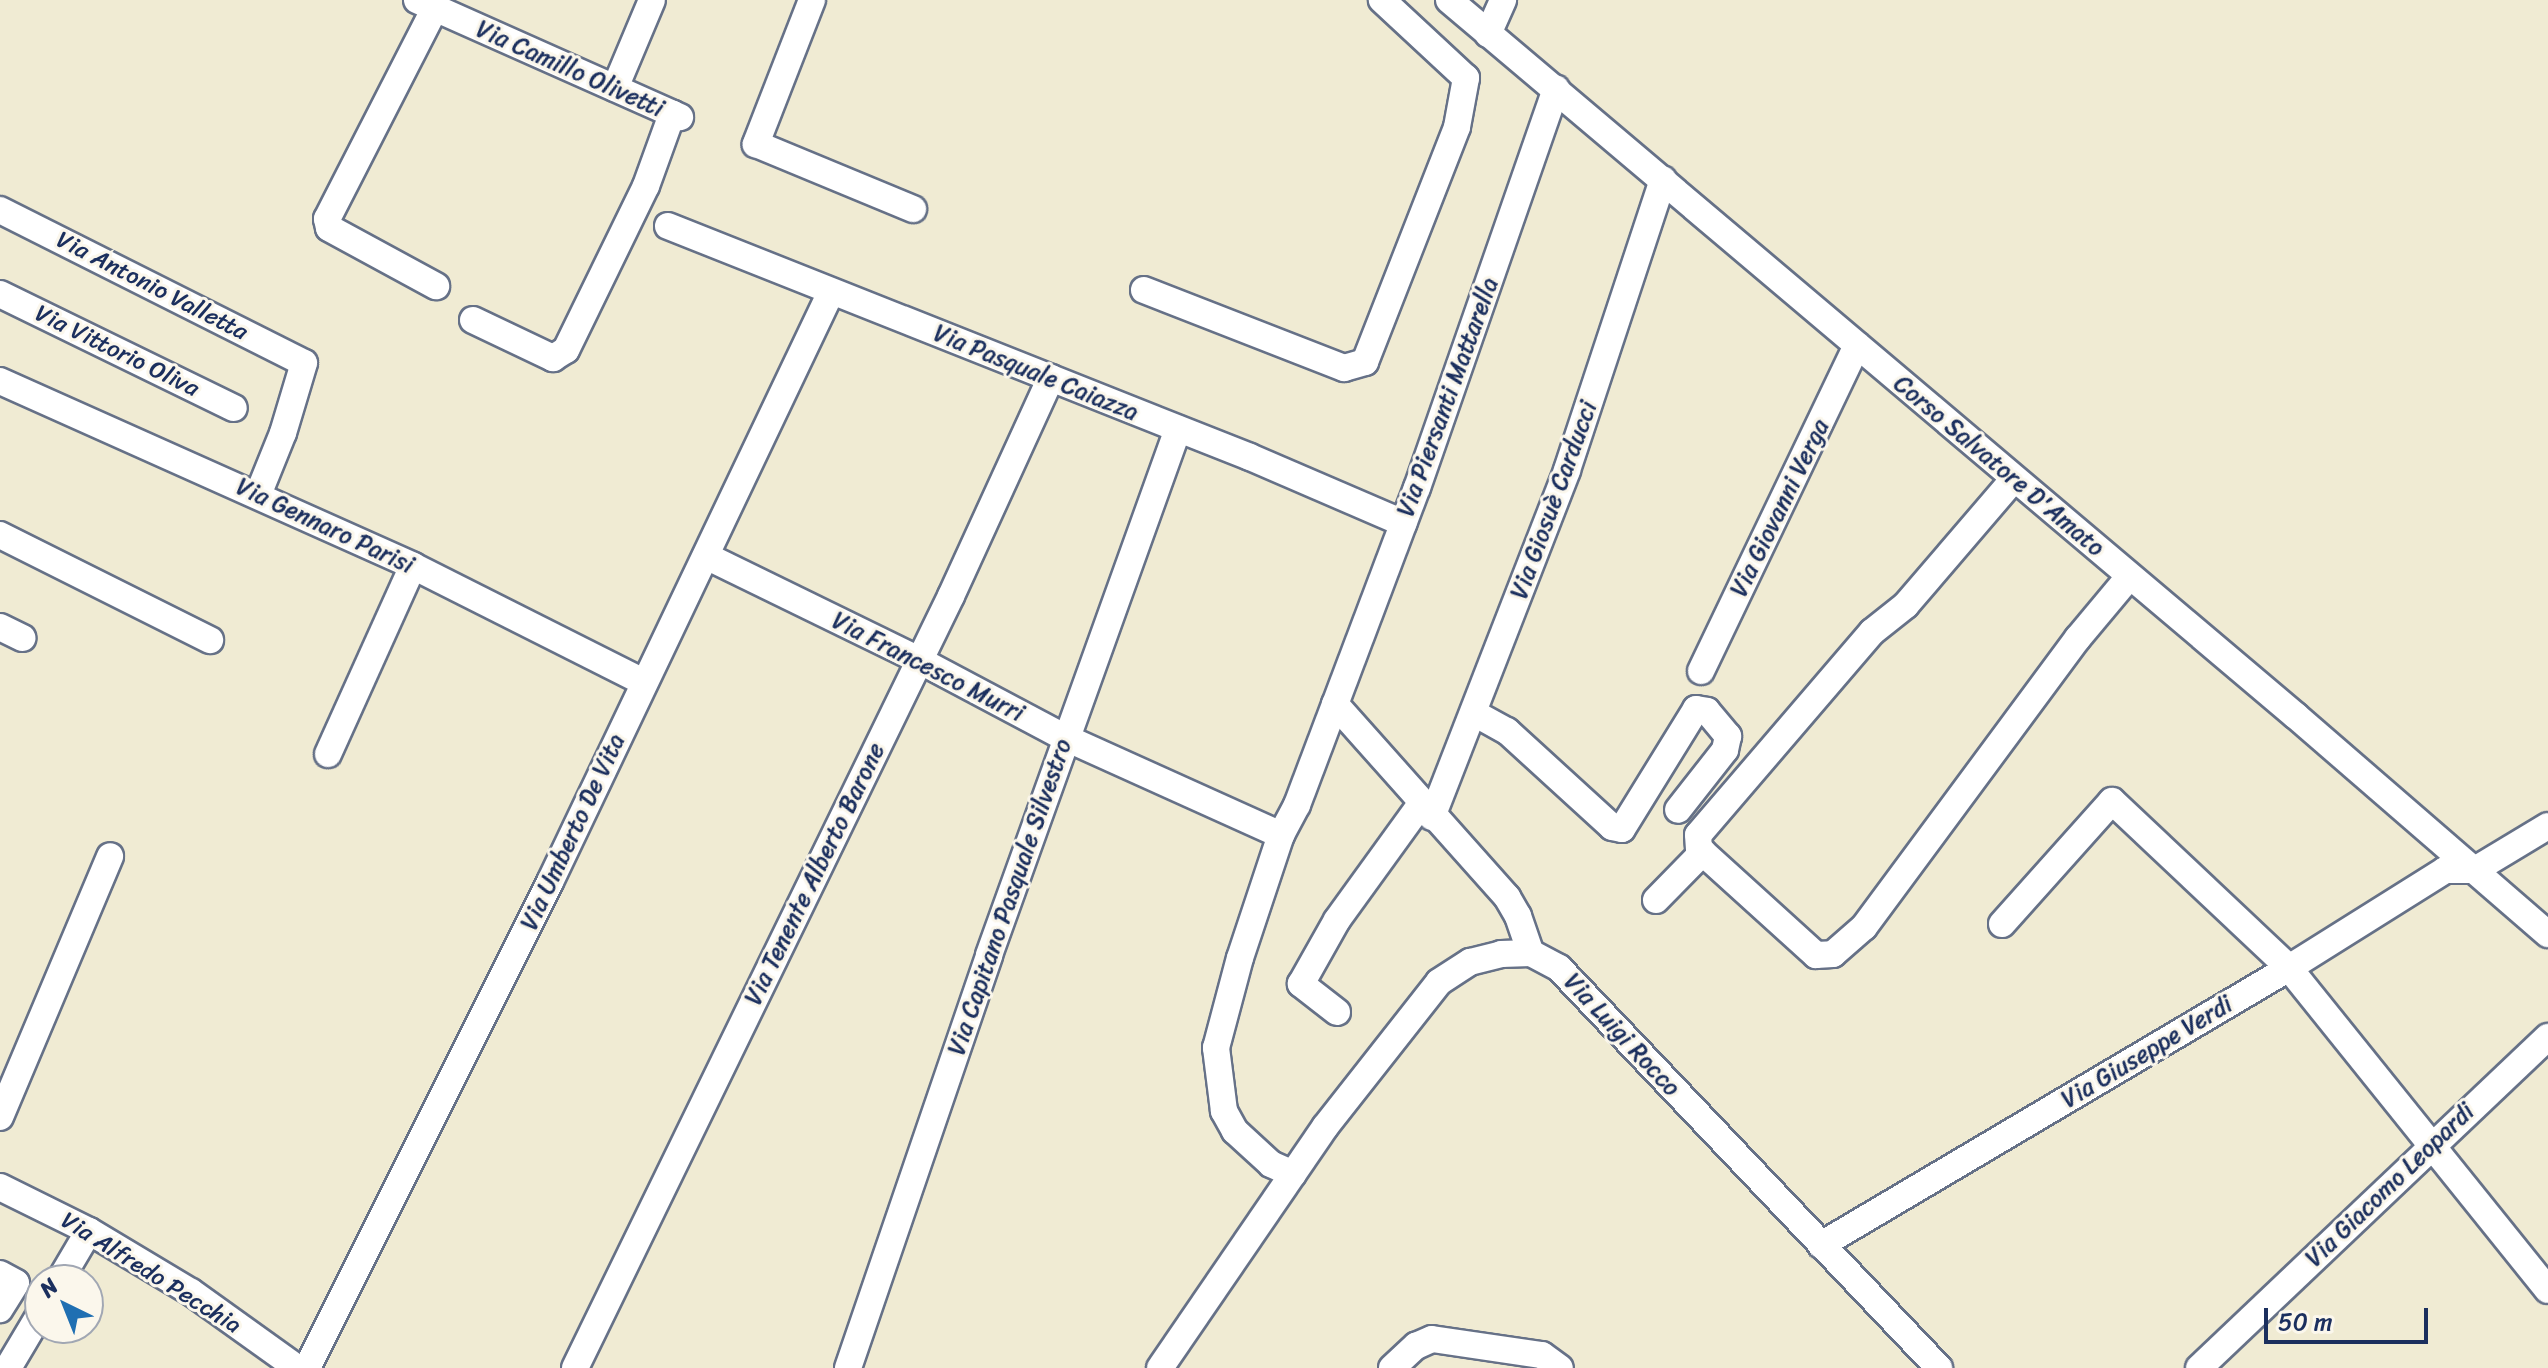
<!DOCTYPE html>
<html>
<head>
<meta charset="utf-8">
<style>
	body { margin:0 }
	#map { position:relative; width:2548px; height:1368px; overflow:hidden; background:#f0ebd3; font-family:Sriracha,sans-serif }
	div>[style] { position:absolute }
	.roads { filter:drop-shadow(2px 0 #667187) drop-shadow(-2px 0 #667187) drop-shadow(0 2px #667187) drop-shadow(0 -2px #667187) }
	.minor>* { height:26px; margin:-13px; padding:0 13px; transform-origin:13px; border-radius:13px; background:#fff }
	span { translate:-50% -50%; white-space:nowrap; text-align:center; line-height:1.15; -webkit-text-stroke:6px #fbf7ec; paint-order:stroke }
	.street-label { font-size:24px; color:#1b2f5e }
	.north { position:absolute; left:24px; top:1264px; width:80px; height:80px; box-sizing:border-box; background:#fbf7ec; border:2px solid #a1a7b3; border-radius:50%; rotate:317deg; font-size:22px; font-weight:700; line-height:32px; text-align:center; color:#1b2f5e }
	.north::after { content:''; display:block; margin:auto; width:28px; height:36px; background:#1f6fb2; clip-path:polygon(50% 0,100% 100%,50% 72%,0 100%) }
	.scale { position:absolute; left:2264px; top:1308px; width:164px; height:36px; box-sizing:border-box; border:4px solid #1b2f5e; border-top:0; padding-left:10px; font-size:24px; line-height:28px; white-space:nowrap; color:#1b2f5e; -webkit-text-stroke:6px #fbf7ec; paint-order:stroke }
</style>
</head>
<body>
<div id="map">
	<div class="roads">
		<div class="minor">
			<i style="left:417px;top:0;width:288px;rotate:24deg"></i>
			<i style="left:812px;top:0;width:155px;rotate:111.3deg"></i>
			<i style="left:756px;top:144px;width:170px;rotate:22.5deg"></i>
			<i style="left:1449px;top:0;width:1109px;rotate:40.21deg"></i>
			<i style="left:2296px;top:716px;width:333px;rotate:40.9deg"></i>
			<i style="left:435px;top:8px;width:237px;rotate:117.1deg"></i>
			<i style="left:327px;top:219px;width:9px;rotate:77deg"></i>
			<i style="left:329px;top:228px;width:122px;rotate:28.5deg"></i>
			<i style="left:1488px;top:34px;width:37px;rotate:-66deg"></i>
			<i style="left:615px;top:88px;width:95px;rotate:-67.2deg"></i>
			<i style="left:0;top:210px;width:340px;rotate:26.7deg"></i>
			<i style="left:304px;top:363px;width:73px;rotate:106.7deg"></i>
			<i style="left:283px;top:433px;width:67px;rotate:112deg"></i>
			<i style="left:668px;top:226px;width:626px;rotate:21.65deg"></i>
			<i style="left:1250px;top:457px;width:167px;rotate:23.3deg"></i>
			<i style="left:1144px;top:290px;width:215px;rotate:21.3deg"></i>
			<i style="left:1344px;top:368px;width:22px;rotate:-16deg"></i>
			<i style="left:1365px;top:362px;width:252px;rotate:-68.6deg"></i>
			<i style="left:1457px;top:127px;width:50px;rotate:-79.6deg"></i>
			<i style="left:1466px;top:78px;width:115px;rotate:-137.1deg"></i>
			<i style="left:0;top:294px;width:260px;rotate:26deg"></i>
			<i style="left:473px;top:320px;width:89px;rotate:25.4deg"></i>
			<i style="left:553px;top:358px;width:15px;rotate:-32deg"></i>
			<i style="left:566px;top:350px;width:182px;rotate:-64deg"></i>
			<i style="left:646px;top:186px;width:77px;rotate:-70.1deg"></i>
			<i style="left:0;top:381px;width:453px;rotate:24.1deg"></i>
			<i style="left:413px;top:566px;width:258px;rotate:26.7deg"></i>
			<i style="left:2013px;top:480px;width:165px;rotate:130.6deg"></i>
			<i style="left:1906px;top:605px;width:43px;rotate:141.5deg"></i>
			<i style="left:1872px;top:632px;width:267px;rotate:130.6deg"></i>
			<i style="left:1698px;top:835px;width:14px;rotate:86deg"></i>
			<i style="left:1699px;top:849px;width:158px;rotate:42.2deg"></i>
			<i style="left:1816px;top:955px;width:17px;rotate:-3deg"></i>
			<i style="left:1833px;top:954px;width:41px;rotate:-41.1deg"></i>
			<i style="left:1864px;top:927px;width:360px;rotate:-53.5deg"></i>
			<i style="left:2078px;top:638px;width:80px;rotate:-50.1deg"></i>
			<i style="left:0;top:535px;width:235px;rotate:26.6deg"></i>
			<i style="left:706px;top:556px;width:237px;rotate:26deg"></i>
			<i style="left:919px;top:660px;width:166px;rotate:28deg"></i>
			<i style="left:1066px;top:738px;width:236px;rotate:24.3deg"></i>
			<i style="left:0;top:627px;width:25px;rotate:26deg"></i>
			<i style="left:1701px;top:671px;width:361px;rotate:-64.4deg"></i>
			<i style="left:1335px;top:704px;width:259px;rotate:48.3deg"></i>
			<i style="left:1507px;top:897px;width:22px;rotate:60deg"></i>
			<i style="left:1518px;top:916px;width:39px;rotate:71deg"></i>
			<i style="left:1474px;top:713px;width:38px;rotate:29deg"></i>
			<i style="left:1507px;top:731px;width:142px;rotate:42.4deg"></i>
			<i style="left:1612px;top:827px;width:10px;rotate:11deg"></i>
			<i style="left:1622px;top:829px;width:141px;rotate:-58.3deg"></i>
			<i style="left:1696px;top:709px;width:11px;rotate:10deg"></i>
			<i style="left:1707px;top:711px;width:33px;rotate:50deg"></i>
			<i style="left:1728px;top:736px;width:14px;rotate:102deg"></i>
			<i style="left:1725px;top:750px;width:76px;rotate:128.1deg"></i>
			<i style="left:328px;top:754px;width:206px;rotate:-65.7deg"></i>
			<i style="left:1432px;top:817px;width:372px;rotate:-68.7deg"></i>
			<i style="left:1567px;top:470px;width:306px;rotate:-71.7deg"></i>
			<i style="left:1656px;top:900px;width:67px;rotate:-45.6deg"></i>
			<i style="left:2002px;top:924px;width:165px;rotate:-48.2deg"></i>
			<i style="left:2112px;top:801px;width:243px;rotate:43.3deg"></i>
			<i style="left:2289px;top:968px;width:413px;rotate:51.2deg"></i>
			<i style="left:1337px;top:1012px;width:46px;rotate:-142.1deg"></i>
			<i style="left:1301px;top:984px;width:73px;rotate:-60.6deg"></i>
			<i style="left:1337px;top:920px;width:143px;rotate:-54.1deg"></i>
			<i style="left:0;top:1117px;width:283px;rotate:-67.1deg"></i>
			<i style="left:1293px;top:1174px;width:24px;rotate:-156deg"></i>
			<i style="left:1271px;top:1164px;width:49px;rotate:-137.5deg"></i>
			<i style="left:1235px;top:1131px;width:23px;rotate:-119deg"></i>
			<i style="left:1224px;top:1111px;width:64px;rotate:-97.2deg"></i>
			<i style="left:1216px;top:1048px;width:93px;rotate:-75.1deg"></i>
			<i style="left:1240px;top:958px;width:130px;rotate:-71.6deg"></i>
			<i style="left:1281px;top:835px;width:34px;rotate:-62deg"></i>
			<i style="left:1297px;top:805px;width:339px;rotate:-69.3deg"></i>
			<i style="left:1417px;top:488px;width:423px;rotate:-70.8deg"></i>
			<i style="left:0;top:1187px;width:99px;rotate:26.3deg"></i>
			<i style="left:89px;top:1231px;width:119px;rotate:30.9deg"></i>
			<i style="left:191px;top:1292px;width:130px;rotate:35.6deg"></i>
			<i style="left:1821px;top:1245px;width:544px;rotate:-30.62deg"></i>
			<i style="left:2289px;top:968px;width:184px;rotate:-32.1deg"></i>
			<i style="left:2445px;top:870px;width:30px"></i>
			<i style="left:2475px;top:870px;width:85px;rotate:-31.1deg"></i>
			<i style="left:0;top:1274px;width:18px;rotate:29deg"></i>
			<i style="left:16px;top:1283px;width:31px;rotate:122deg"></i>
			<i style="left:60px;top:1280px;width:57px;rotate:-59.4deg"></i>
			<i style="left:8px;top:1368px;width:63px;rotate:-59.3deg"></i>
			<i style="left:307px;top:1368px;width:543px;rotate:-63.43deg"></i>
			<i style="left:550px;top:882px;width:653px;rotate:-64.53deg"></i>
			<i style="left:575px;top:1368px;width:859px;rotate:-64.03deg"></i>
			<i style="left:951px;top:596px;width:240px;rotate:-65.4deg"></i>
			<i style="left:848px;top:1368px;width:436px;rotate:-71.1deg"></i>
			<i style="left:989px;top:955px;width:559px;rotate:-70.24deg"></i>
			<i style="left:1160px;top:1368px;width:292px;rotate:-55.6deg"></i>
			<i style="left:1325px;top:1127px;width:184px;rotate:-51.8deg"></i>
			<i style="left:1439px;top:982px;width:37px;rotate:-33deg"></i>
			<i style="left:1470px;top:962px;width:32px;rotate:-14deg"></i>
			<i style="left:1501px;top:954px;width:30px;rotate:-2deg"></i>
			<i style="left:1531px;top:953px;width:32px;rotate:28deg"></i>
			<i style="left:1559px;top:968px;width:552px;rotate:46.47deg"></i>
			<i style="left:1392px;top:1368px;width:33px;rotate:-43deg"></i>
			<i style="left:1416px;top:1346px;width:17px;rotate:-24deg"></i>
			<i style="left:1432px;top:1339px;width:111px;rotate:8.3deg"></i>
			<i style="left:1542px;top:1355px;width:22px;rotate:36deg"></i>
			<i style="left:2199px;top:1368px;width:481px;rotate:-43.5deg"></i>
		</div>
	</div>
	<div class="street-label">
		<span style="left:570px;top:69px;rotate:24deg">Via Camillo Olivetti</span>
		<span style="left:152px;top:286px;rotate:27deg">Via Antonio Valletta</span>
		<span style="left:117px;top:351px;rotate:26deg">Via Vittorio Oliva</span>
		<span style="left:1036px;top:373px;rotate:22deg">Via Pasquale Caiazza</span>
		<span style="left:1448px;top:397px;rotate:-70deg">Via Piersanti Mattarella</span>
		<span style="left:1999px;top:466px;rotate:40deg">Corso Salvatore D'Amato</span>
		<span style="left:1554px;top:500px;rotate:-70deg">Via Giosuè Carducci</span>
		<span style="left:1780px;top:508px;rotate:-64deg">Via Giovanni Verga</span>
		<span style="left:325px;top:526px;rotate:25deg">Via Gennaro Parisi</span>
		<span style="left:928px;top:667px;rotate:27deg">Via Francesco Murri</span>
		<span style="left:573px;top:832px;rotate:-65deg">Via Umberto De Vita</span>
		<span style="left:815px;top:874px;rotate:-64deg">Via Tenente Alberto Barone</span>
		<span style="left:1010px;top:897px;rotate:-71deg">Via Capitano Pasquale Silvestro</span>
		<span style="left:1622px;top:1035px;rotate:47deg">Via Luigi Rocco</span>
		<span style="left:2147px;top:1052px;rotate:-31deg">Via Giuseppe Verdi</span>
		<span style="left:2390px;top:1185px;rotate:-44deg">Via Giacomo Leopardi</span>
		<span style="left:151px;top:1273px;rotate:32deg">Via Alfredo Pecchia</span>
	</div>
	<div class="north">N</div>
	<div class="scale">50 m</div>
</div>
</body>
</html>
